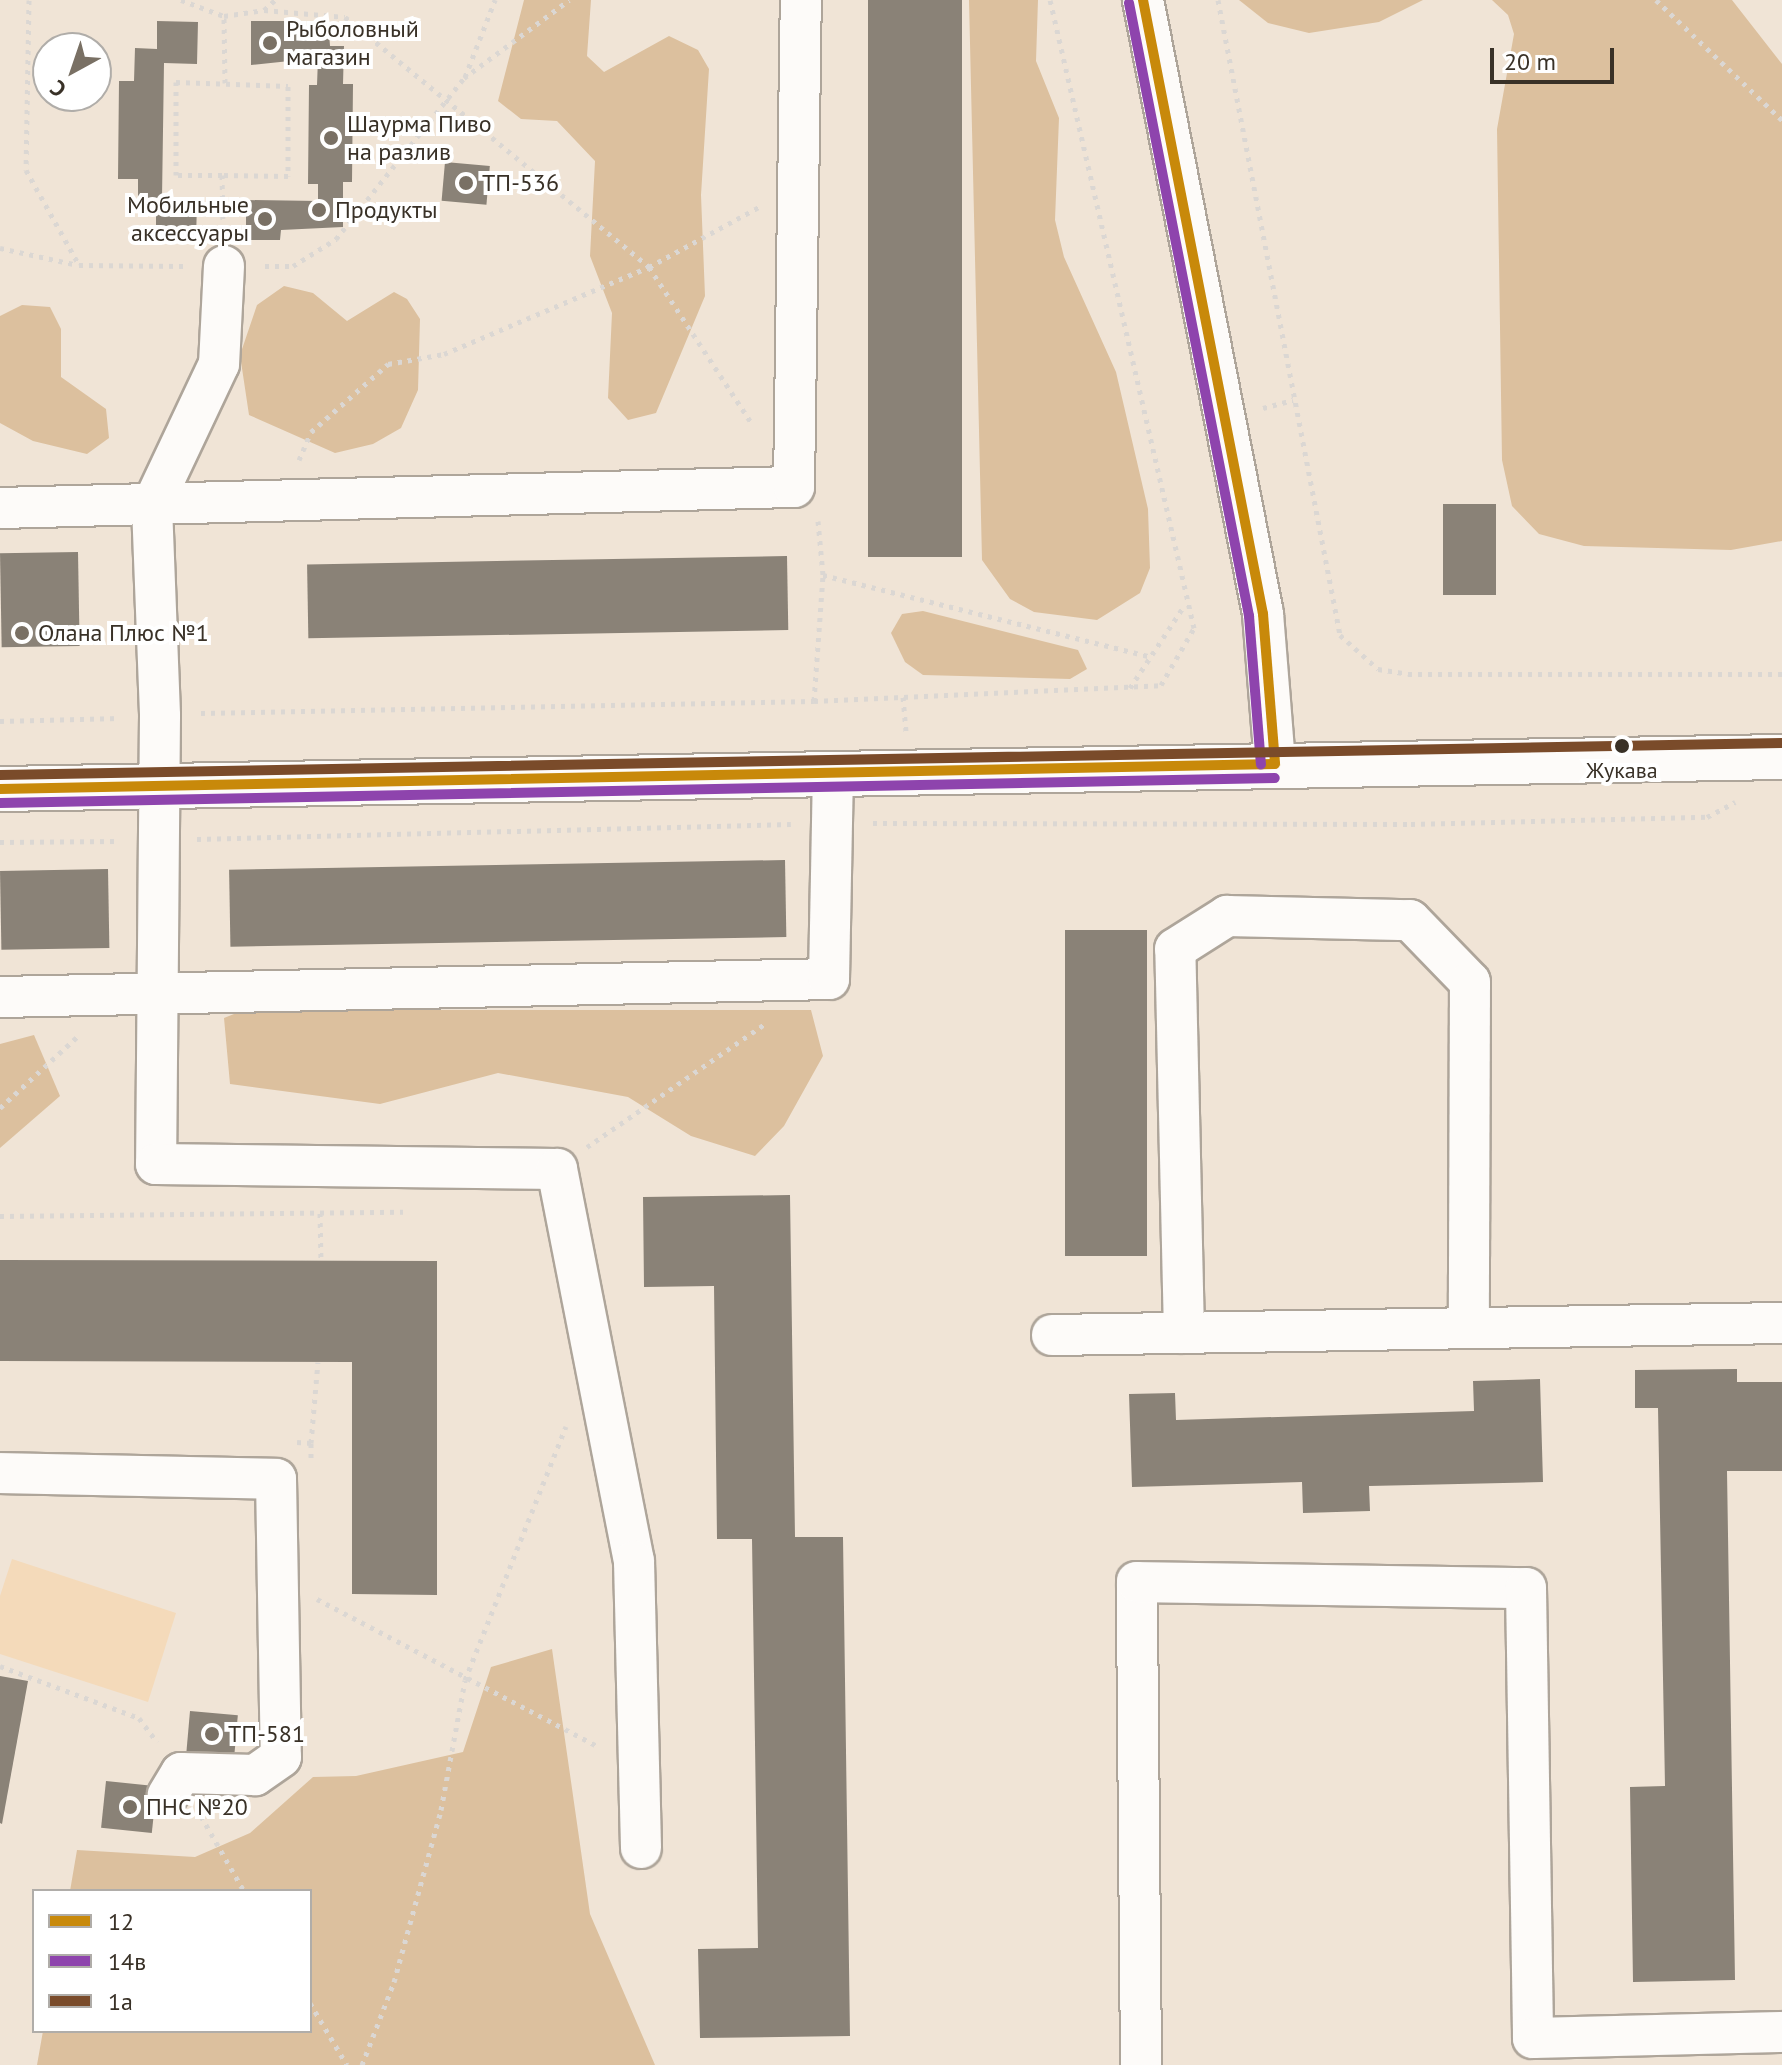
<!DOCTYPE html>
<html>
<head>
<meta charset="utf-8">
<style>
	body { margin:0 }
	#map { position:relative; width:1782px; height:2065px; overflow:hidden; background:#f0e4d6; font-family:"PT Sans",sans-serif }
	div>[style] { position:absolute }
	.green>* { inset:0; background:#f4daba }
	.forest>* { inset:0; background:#dcc09e }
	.building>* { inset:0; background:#8a8277; transform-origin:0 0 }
	.path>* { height:5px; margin-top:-2.5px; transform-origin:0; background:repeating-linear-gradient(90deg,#dbd7d3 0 4px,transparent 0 10px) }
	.roads { filter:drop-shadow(2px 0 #aea59a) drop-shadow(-2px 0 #aea59a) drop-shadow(0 2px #aea59a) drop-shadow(0 -2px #aea59a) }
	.minor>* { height:40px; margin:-20px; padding:0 20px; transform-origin:20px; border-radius:20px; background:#fdfbf9 }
	.major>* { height:44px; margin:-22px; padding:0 22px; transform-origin:22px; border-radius:22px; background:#fdfbf9 }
	.bus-1>* { height:10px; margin:-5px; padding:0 5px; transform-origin:5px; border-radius:5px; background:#c8890a }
	.bus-2>* { height:10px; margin:-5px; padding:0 5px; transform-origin:5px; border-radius:5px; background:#8e44ad }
	.bus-3>* { height:10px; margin:-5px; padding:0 5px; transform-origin:5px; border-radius:5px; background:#7a4b2a }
	.dots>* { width:22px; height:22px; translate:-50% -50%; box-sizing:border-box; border:4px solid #fff; border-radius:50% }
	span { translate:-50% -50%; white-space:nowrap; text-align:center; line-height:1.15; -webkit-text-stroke:8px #fff; paint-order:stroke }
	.bus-label { font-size:22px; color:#393127 }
	.poi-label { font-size:24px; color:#393127 }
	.left { translate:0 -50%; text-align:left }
	.right { translate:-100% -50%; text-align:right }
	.legend { position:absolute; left:32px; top:1889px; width:280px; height:144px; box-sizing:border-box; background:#fff; border:2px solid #b0ada9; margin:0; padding:10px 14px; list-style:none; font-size:24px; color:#393127 }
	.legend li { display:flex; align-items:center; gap:16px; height:40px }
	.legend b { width:40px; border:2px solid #b0ada9 }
	.north { position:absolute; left:32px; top:32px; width:80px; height:80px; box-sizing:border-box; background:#fff; border:2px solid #b0ada9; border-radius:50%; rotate:220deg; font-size:22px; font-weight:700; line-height:32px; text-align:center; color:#393127 }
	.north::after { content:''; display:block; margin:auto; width:28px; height:36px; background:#797064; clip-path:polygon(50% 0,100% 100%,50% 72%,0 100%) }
	.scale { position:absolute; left:1490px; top:48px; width:124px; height:36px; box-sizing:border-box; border:4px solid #393127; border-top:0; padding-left:10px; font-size:24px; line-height:28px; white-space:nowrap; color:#393127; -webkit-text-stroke:6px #fff; paint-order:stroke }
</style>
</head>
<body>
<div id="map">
	<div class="green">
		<i style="clip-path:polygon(12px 1559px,176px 1613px,148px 1702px,0 1654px,0 1596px)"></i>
	</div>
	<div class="forest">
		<i style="clip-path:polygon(524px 0,591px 0,587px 56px,604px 72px,669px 36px,698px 50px,709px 69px,701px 195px,705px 296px,656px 413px,628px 420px,608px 398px,612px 313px,590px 256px,595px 161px,557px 121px,521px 119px,498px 101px)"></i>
		<i style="clip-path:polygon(969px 0,1038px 0,1036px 61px,1059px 118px,1055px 220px,1064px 257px,1116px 372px,1148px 509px,1150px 568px,1140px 593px,1097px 620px,1034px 612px,1010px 599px,982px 560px)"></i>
		<i style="clip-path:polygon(1239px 0,1423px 0,1379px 22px,1309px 33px,1268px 23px)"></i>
		<i style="clip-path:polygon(1492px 0,1732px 0,1782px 64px,1782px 541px,1731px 550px,1584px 546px,1539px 534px,1512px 506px,1502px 460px,1497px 129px,1514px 34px,1508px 15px)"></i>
		<i style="clip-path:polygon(284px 286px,313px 293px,347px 321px,394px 292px,407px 299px,420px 319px,418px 390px,401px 428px,373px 444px,335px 453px,249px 415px,240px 355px,257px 305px)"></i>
		<i style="clip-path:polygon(22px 305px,50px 307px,61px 329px,61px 377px,106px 409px,109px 438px,87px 454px,33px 441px,0 423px,0 316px)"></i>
		<i style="clip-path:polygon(923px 611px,1078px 650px,1087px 669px,1070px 679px,923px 675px,905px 662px,891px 633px,902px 614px)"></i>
		<i style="clip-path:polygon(244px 1010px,811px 1010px,823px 1056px,784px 1126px,755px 1156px,691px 1136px,628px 1097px,498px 1073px,380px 1104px,230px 1084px,224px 1018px)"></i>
		<i style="clip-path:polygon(34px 1035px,60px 1096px,0 1148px,0 1044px)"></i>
		<i style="clip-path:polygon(552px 1649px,590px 1914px,655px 2065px,37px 2065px,43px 2031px,310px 2031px,310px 1891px,70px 1891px,77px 1850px,195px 1857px,250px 1833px,313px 1777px,356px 1776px,463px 1752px,491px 1667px)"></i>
	</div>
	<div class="building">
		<i style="left:868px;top:0;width:94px;height:557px"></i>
		<i style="clip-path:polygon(157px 21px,198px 22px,197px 64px,164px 63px,162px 198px,197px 200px,196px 242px,156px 241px,156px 216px,138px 215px,138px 179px,118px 179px,119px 81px,134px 81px,135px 48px,157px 49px)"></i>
		<i style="clip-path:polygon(251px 21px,293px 21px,292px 32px,329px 33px,330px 46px,344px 46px,343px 84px,353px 84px,352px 182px,343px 182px,343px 227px,281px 230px,280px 240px,246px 240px,246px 200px,318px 201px,318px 184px,308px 184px,309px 85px,317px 85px,318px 58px,251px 65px)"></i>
		<i style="left:445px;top:162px;width:45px;height:39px;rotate:5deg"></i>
		<i style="left:1443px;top:504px;width:53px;height:91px"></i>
		<i style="left:78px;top:552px;width:94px;height:78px;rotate:89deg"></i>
		<i style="left:787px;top:556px;width:74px;height:480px;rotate:89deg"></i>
		<i style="left:785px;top:860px;width:77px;height:556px;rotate:89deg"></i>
		<i style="left:108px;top:869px;width:79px;height:108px;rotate:89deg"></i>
		<i style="left:1065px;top:930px;width:82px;height:326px"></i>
		<i style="clip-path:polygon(790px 1195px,795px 1537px,843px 1537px,850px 2036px,700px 2038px,698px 1949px,758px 1948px,752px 1539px,717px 1539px,714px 1286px,644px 1287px,643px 1197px)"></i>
		<i style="clip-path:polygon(0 1260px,437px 1261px,437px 1595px,352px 1594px,352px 1362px,0 1361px)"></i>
		<i style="clip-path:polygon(1737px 1369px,1737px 1382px,1782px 1382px,1782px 1471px,1727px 1471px,1735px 1980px,1633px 1982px,1630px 1787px,1665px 1786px,1658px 1408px,1635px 1408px,1635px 1370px)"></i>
		<i style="clip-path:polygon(1540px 1379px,1543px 1482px,1369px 1486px,1370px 1511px,1303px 1513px,1302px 1482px,1132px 1487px,1129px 1394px,1175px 1393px,1176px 1420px,1474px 1411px,1473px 1381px)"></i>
		<i style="clip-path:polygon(0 1676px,28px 1681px,2px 1824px,0 1823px)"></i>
		<i style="left:190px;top:1711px;width:48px;height:43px;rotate:5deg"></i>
		<i style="left:106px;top:1781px;width:51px;height:47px;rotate:6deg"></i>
	</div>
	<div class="path">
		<i style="left:29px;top:0;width:170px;rotate:91deg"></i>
		<i style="left:26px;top:170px;width:109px;rotate:60.8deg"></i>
		<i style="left:79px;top:265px;width:104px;rotate:0.6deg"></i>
		<i style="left:181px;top:0;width:46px;rotate:20.4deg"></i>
		<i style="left:1218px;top:0;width:647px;rotate:79.12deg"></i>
		<i style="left:1340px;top:635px;width:51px;rotate:41.8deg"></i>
		<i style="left:1378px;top:669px;width:30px;rotate:9deg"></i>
		<i style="left:1408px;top:674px;width:374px"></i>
		<i style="left:1656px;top:0;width:174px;rotate:43.6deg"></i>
		<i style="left:264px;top:10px;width:81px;rotate:4.9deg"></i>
		<i style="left:345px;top:17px;width:394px;rotate:39.4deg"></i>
		<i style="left:649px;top:267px;width:188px;rotate:56.7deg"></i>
		<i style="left:465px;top:77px;width:83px;rotate:-68.7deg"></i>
		<i style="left:225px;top:83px;width:67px;rotate:-90.9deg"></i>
		<i style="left:224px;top:16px;width:40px;rotate:-8.5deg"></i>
		<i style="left:264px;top:10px;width:15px;rotate:-42deg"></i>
		<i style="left:222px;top:175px;width:46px;rotate:180deg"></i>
		<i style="left:176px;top:175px;width:93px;rotate:-90deg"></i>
		<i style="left:176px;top:82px;width:112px;rotate:2deg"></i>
		<i style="left:288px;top:86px;width:90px;rotate:90deg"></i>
		<i style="left:288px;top:176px;width:66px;rotate:-179.1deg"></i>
		<i style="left:222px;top:175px;width:54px;rotate:88.9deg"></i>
		<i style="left:0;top:248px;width:80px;rotate:12.3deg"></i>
		<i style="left:265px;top:266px;width:28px"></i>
		<i style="left:293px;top:266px;width:51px;rotate:-32.1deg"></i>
		<i style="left:336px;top:239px;width:206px;rotate:-51.5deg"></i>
		<i style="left:464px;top:78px;width:131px;rotate:-36.6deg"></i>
		<i style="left:1263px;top:408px;width:31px;rotate:-15deg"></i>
		<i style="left:299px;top:460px;width:30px;rotate:-67deg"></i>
		<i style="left:311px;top:432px;width:103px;rotate:-41.4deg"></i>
		<i style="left:388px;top:364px;width:57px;rotate:-10.1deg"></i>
		<i style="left:444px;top:354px;width:223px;rotate:-23deg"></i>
		<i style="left:649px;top:267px;width:125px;rotate:-28.6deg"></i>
		<i style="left:818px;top:521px;width:54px;rotate:84.7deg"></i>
		<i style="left:1130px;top:688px;width:98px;rotate:-56.6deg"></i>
		<i style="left:903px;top:697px;width:35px;rotate:85deg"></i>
		<i style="left:814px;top:701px;width:126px;rotate:-85.9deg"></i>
		<i style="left:823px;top:575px;width:338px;rotate:14deg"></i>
		<i style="left:201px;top:713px;width:613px;rotate:-1.12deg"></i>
		<i style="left:814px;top:701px;width:347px;rotate:-2.6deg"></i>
		<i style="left:1161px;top:685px;width:66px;rotate:-59.9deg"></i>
		<i style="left:1194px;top:628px;width:644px;rotate:-102.91deg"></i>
		<i style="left:0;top:721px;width:120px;rotate:-1.4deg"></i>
		<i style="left:873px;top:823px;width:538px;rotate:0.11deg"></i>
		<i style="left:1411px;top:824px;width:296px;rotate:-1.4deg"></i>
		<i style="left:1707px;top:817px;width:32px;rotate:-28deg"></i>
		<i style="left:197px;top:839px;width:594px;rotate:-1.45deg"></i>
		<i style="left:0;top:842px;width:119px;rotate:-0.5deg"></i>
		<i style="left:0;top:1108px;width:106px;rotate:-42.7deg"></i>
		<i style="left:587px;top:1147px;width:218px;rotate:-34.7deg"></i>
		<i style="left:320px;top:1213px;width:48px;rotate:88.8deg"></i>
		<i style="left:0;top:1216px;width:403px;rotate:-0.6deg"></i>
		<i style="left:297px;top:1442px;width:14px;rotate:4deg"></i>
		<i style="left:311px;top:1443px;width:15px;rotate:90deg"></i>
		<i style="left:311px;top:1443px;width:81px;rotate:-85.1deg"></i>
		<i style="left:317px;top:1599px;width:318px;rotate:27.7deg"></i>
		<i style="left:0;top:1666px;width:148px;rotate:20.5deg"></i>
		<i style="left:139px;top:1718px;width:30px;rotate:53deg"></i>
		<i style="left:201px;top:1816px;width:86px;rotate:60.2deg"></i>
		<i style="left:310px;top:2003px;width:72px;rotate:59.2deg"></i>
		<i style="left:362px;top:2065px;width:89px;rotate:-68.9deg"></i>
		<i style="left:394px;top:1982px;width:178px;rotate:-74.7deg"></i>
		<i style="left:441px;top:1810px;width:132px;rotate:-79.5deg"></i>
		<i style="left:465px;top:1680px;width:273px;rotate:-68.3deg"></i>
	</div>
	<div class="roads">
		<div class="minor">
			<i style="left:1143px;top:0;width:626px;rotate:78.94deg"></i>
			<i style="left:1263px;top:614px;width:150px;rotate:85.4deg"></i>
			<i style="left:224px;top:266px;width:98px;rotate:92.9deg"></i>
			<i style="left:219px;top:364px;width:157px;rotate:115.3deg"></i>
			<i style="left:152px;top:506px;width:210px;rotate:87.8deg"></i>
			<i style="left:160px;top:716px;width:448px;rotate:90.5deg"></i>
			<i style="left:156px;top:1164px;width:401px;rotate:0.7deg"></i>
			<i style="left:557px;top:1169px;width:399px;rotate:78.9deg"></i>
			<i style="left:634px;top:1561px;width:287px;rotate:88.6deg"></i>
			<i style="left:0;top:508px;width:794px;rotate:-1.52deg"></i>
			<i style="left:794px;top:487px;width:487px;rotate:-89.2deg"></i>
			<i style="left:0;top:997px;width:829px;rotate:-1.24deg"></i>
			<i style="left:829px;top:979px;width:206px;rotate:-88.9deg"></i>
			<i style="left:1184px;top:1333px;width:384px;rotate:-91.3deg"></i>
			<i style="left:1175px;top:949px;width:62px;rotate:-32.4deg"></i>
			<i style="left:1227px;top:916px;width:183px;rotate:1.3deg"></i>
			<i style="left:1410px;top:920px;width:86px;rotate:45.9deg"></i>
			<i style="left:1470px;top:982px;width:346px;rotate:90.2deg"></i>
			<i style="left:1052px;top:1335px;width:730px;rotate:-0.94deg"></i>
			<i style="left:0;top:1473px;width:276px;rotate:1.2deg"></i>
			<i style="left:276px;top:1479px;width:278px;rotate:89deg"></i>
			<i style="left:281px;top:1757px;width:32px;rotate:145deg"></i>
			<i style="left:255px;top:1775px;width:74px;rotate:-178.5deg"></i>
			<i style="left:181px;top:1773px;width:26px;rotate:121deg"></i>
			<i style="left:1141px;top:2065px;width:483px;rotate:-90.5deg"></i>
			<i style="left:1137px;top:1582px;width:389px;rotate:0.9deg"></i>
			<i style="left:1526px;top:1588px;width:450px;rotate:89.1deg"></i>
			<i style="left:1533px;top:2038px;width:249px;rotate:-1.4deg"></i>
		</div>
		<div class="major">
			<i style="left:0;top:789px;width:1782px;rotate:-1.03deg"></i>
		</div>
	</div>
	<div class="bus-1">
		<i style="left:1143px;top:0;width:626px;rotate:78.94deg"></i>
		<i style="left:1263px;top:614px;width:150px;rotate:85.4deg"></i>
		<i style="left:0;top:789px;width:1275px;rotate:-1.12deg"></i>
	</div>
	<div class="bus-2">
		<i style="left:1129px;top:3px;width:625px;rotate:78.92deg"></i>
		<i style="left:1249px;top:616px;width:149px;rotate:85.4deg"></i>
		<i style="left:0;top:803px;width:1275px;rotate:-1.12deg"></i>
	</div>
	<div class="bus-3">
		<i style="left:0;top:775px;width:1782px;rotate:-1.03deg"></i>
	</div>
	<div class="dots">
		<i style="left:270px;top:43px;background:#797064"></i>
		<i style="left:331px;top:138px;background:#797064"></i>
		<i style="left:466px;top:183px;background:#797064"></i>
		<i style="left:319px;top:210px;background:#797064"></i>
		<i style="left:265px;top:219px;background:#797064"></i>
		<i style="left:22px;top:633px;background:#797064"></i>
		<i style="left:1622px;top:746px;background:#393127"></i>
		<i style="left:212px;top:1734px;background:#797064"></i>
		<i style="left:130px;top:1807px;background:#797064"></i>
	</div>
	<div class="bus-label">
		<span style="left:1622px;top:771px">Жукава</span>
	</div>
	<div class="poi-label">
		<span class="left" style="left:286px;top:43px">Рыболовный<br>магазин</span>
		<span class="left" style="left:347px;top:138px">Шаурма Пиво<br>на разлив</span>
		<span class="left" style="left:482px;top:183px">ТП-536</span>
		<span class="right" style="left:249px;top:219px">Мобильные<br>аксессуары</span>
		<span class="left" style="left:335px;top:210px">Продукты</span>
		<span class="left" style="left:38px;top:633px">Олана Плюс №1</span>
		<span class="left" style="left:228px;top:1734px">ТП-581</span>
		<span class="left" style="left:146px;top:1807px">ПНС №20</span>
	</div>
	<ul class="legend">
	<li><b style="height:10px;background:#c8890a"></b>12</li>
	<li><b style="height:10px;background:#8e44ad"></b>14в</li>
	<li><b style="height:10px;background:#7a4b2a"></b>1а</li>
	</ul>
	<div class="north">С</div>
	<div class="scale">20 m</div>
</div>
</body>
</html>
